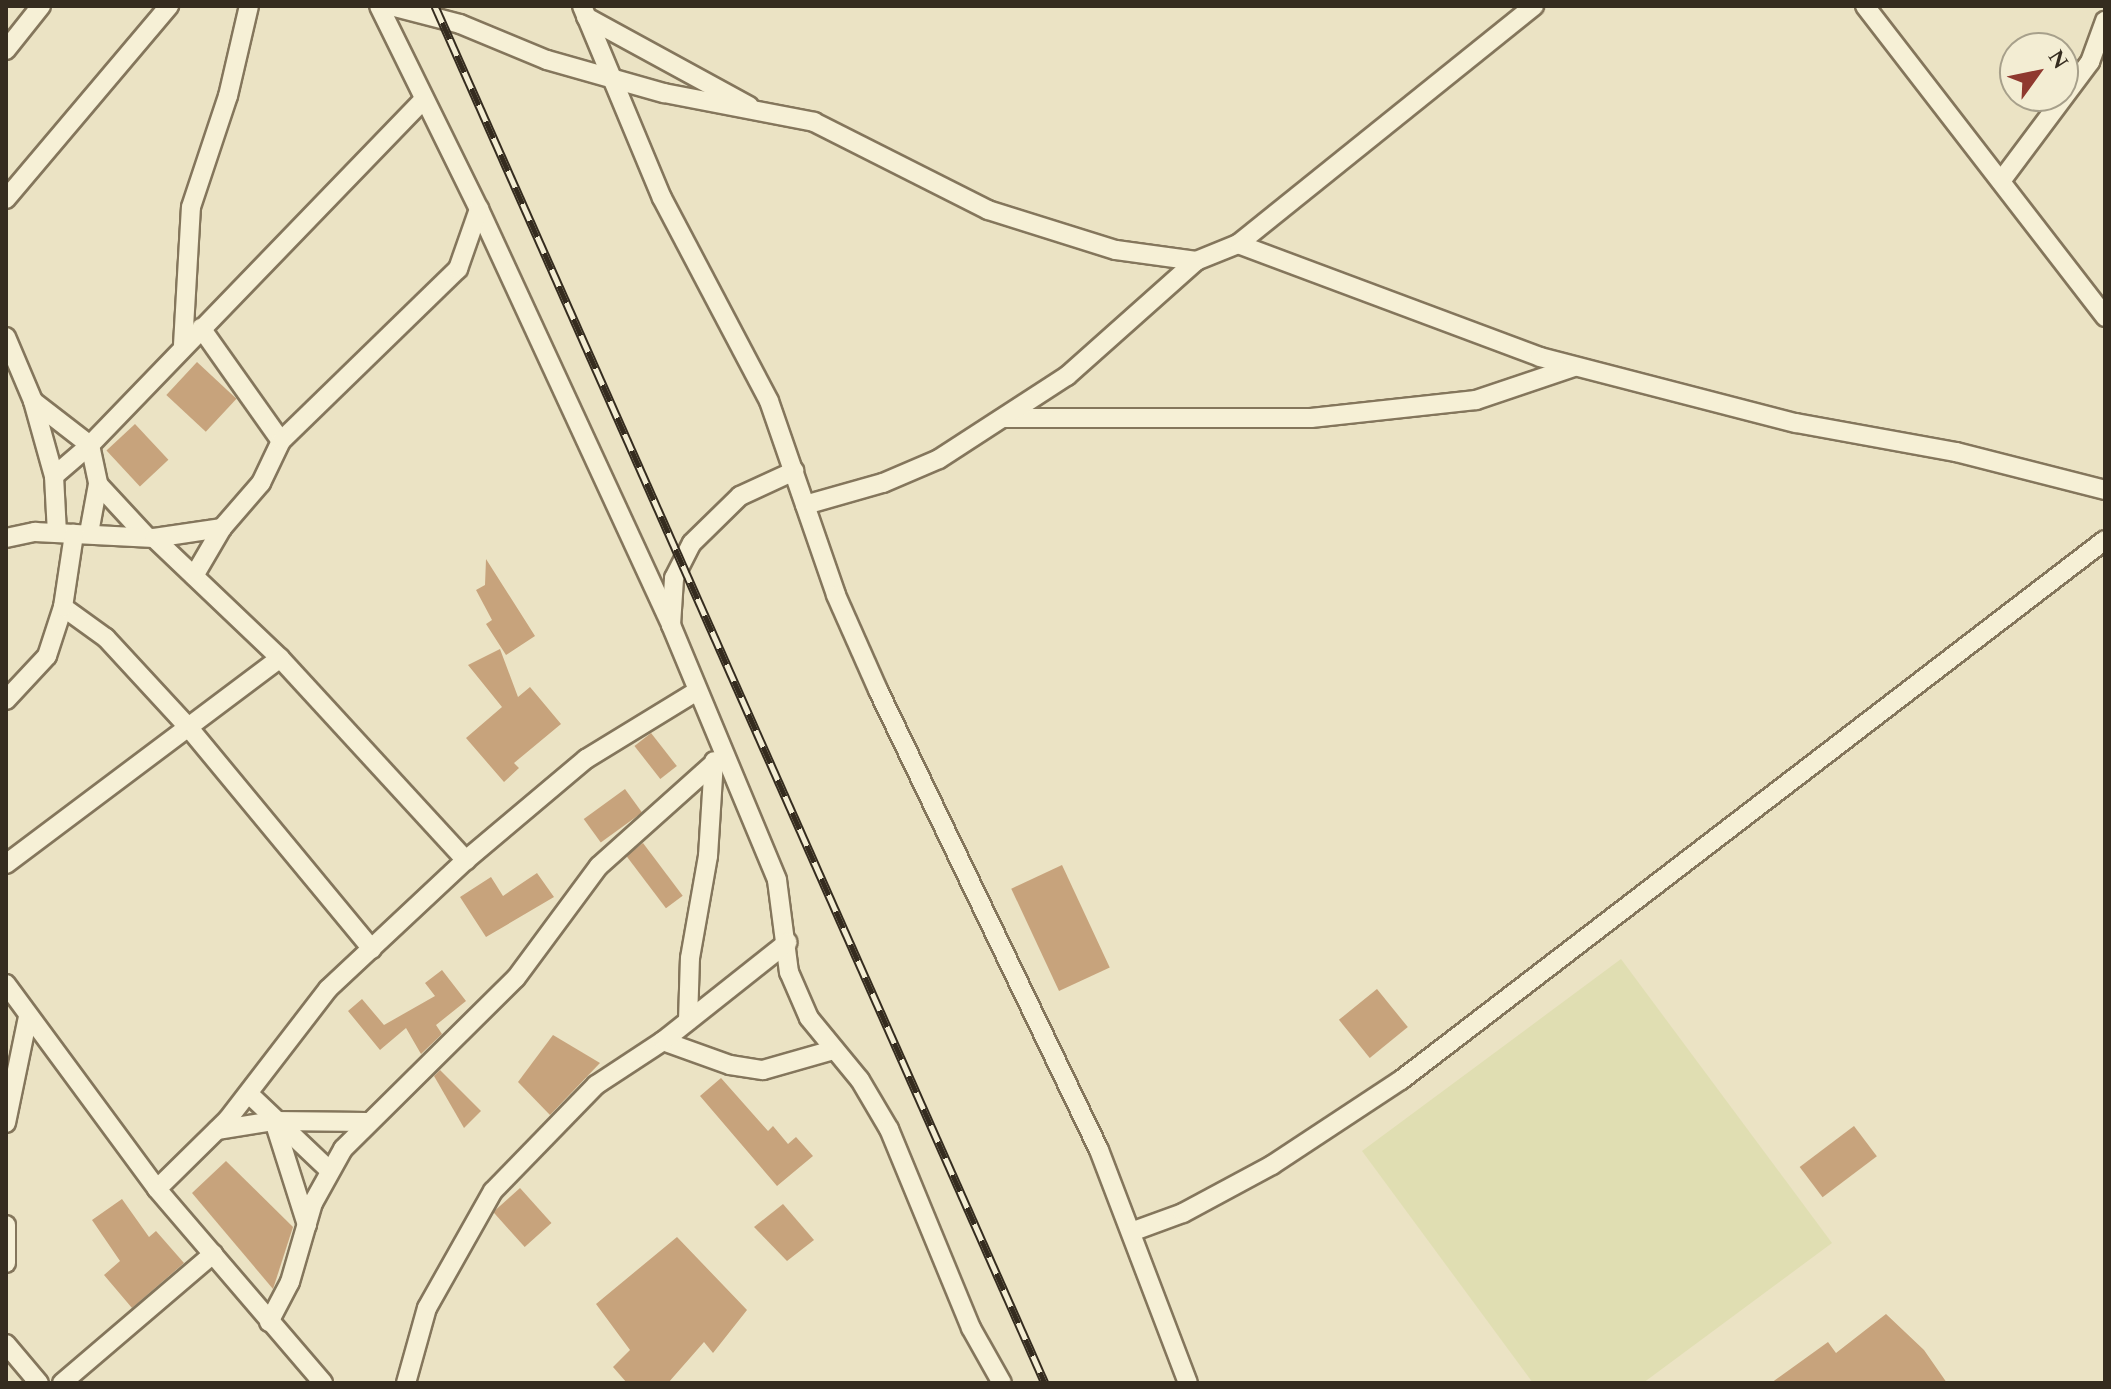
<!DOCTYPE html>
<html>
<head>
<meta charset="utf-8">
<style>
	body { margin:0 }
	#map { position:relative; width:2111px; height:1389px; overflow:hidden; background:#ebe3c4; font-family:Spectral,serif }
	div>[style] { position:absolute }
	.farmland>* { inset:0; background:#e0deb2 }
	.building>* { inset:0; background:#c7a37c; transform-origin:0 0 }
	.roads { filter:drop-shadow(2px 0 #84765c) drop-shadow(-2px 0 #84765c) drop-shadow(0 2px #84765c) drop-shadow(0 -2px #84765c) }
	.street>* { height:18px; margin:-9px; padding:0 9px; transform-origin:9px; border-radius:9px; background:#f6f0d6 }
	.rail>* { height:9px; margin-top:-4.5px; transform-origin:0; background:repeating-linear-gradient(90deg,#f3edd3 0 18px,#352c1f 0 36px); box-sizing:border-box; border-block:2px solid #352c1f }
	span { translate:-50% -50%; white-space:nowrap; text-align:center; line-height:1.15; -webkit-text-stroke:6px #f3edd3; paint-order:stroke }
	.frame { position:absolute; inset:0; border:8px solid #352c1f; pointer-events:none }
	.north { position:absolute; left:1999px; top:32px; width:80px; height:80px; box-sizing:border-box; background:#f3edd3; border:2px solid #a7a08b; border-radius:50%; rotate:57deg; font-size:22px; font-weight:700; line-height:32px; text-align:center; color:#352c1f }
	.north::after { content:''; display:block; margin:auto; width:28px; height:36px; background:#8f392f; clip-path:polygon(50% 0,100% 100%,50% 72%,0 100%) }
</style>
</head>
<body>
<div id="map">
	<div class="farmland">
		<i style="clip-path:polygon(1621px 959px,1832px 1243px,1643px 1383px,1533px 1383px,1362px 1151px)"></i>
	</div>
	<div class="building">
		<i style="left:197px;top:362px;width:54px;height:45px;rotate:43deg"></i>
		<i style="left:135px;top:424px;width:49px;height:39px;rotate:47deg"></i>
		<i style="clip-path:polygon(486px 559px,535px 636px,506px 655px,486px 624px,492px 620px,476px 590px,485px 585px)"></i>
		<i style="clip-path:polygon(500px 649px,518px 697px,530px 687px,561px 724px,514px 763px,519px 768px,504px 782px,466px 738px,502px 707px,468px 665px)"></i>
		<i style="left:651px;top:733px;width:42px;height:21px;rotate:52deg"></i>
		<i style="left:625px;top:789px;width:29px;height:51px;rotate:54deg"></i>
		<i style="left:643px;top:843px;width:66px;height:21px;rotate:53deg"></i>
		<i style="left:1062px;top:865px;width:113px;height:56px;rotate:65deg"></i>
		<i style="clip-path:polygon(537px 873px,554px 897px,486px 937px,460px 897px,491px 877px,503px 896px)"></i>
		<i style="clip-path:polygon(442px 970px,466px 1001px,436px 1025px,442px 1034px,421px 1054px,406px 1028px,380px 1050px,348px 1011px,362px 999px,384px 1025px,435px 996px,425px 983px)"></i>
		<i style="left:1377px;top:989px;width:49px;height:49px;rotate:51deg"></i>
		<i style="clip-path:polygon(553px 1035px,600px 1063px,550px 1115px,518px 1082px)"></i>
		<i style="clip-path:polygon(440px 1070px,481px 1111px,464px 1128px,434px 1076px)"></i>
		<i style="clip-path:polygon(721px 1078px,768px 1131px,773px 1126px,788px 1144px,796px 1137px,813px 1156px,777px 1186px,700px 1096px)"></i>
		<i style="left:1854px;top:1126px;width:38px;height:68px;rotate:53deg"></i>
		<i style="clip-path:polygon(226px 1161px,293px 1227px,273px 1289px,192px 1193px)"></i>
		<i style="left:520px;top:1188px;width:47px;height:36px;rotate:48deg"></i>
		<i style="clip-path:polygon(122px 1199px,149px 1237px,156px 1231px,184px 1263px,132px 1308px,104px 1275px,120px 1261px,92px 1220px)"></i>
		<i style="clip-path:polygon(783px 1204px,814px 1240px,787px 1261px,754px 1227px)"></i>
		<i style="clip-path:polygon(677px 1237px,747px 1310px,713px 1353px,704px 1342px,668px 1383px,627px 1383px,613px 1367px,630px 1350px,596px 1304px)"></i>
		<i style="clip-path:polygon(1886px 1314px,1924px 1350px,1947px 1383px,1771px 1383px,1828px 1342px,1836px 1353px)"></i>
	</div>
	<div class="roads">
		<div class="street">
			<i style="left:379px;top:6px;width:226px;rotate:63.8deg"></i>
			<i style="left:479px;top:209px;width:458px;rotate:65.2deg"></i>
			<i style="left:671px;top:625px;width:276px;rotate:67.4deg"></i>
			<i style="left:777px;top:880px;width:93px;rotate:82.6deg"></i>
			<i style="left:789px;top:972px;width:50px;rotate:66.5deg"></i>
			<i style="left:809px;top:1018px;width:80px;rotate:50.6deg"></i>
			<i style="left:860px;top:1080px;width:57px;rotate:59.4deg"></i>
			<i style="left:889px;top:1129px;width:215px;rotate:67.6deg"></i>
			<i style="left:971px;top:1328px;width:63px;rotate:60.6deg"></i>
			<i style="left:391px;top:6px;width:71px;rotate:14.6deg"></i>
			<i style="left:460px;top:24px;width:94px;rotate:22.5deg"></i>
			<i style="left:547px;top:60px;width:122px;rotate:15.8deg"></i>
			<i style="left:664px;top:93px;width:153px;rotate:10.9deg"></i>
			<i style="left:814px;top:122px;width:195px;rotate:26.8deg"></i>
			<i style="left:988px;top:210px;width:134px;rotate:17.4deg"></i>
			<i style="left:1116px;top:250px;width:81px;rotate:7.8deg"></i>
			<i style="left:582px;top:6px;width:208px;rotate:67.4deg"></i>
			<i style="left:662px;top:198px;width:229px;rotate:62.2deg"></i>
			<i style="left:769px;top:401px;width:205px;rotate:70.9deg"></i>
			<i style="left:836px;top:595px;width:104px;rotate:66.1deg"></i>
			<i style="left:878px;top:690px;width:510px;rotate:64.34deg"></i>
			<i style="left:1099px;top:1150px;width:249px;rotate:69.1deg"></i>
			<i style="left:1865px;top:6px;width:393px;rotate:52.3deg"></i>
			<i style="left:586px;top:17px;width:186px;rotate:28.6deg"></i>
			<i style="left:6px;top:50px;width:56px;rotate:-51.5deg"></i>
			<i style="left:2001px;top:181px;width:149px;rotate:-53.2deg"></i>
			<i style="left:2090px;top:62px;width:44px;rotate:-69.9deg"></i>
			<i style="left:6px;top:199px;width:253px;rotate:-49.8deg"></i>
			<i style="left:1238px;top:244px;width:322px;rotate:20.5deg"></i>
			<i style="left:1540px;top:357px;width:264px;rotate:14.5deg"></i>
			<i style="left:1796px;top:423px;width:163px;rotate:10.3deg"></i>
			<i style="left:1956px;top:452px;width:154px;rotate:14.3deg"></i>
			<i style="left:201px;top:328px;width:138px;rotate:54.7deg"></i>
			<i style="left:6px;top:337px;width:69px;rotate:67.1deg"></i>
			<i style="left:33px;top:401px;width:78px;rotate:74.4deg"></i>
			<i style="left:54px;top:476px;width:57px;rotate:87deg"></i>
			<i style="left:183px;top:345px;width:138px;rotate:-86.7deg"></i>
			<i style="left:191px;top:207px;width:117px;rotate:-71.6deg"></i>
			<i style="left:228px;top:96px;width:92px;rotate:-76.9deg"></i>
			<i style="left:33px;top:401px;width:72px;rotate:37.7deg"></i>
			<i style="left:90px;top:445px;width:40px;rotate:78deg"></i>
			<i style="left:98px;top:484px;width:50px;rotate:100.4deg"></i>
			<i style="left:1003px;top:418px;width:308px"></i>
			<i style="left:1311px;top:418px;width:166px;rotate:-6.2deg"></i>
			<i style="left:1476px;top:400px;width:103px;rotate:-18.6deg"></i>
			<i style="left:54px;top:476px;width:48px;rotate:-40.7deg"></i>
			<i style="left:90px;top:445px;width:479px;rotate:-46deg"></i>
			<i style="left:98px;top:484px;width:72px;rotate:47.2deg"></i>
			<i style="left:805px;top:505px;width:81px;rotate:-15.8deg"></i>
			<i style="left:883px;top:483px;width:61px;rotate:-23.2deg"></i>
			<i style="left:939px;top:459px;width:153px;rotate:-33deg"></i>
			<i style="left:1067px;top:376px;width:173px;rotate:-41.7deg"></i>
			<i style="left:1196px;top:261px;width:45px;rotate:-22deg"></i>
			<i style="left:1238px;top:244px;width:380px;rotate:-38.8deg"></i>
			<i style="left:6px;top:538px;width:30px;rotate:-12deg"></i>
			<i style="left:35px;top:532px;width:119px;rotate:2.9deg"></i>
			<i style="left:154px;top:538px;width:69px;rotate:-8.4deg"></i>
			<i style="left:154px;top:538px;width:174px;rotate:43.6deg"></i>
			<i style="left:280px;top:658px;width:275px;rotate:47.4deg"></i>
			<i style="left:194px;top:576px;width:56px;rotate:-59.7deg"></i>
			<i style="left:222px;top:528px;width:60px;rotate:-49.1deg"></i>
			<i style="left:261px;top:483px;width:47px;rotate:-64.5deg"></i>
			<i style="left:281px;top:441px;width:247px;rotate:-44.2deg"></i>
			<i style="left:458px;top:269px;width:64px;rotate:-70.7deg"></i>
			<i style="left:63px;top:607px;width:53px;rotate:35.8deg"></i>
			<i style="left:106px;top:638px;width:122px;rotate:47.3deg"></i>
			<i style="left:189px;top:728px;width:287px;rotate:50.4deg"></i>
			<i style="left:671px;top:625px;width:47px;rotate:-86.3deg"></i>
			<i style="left:674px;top:578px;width:39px;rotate:-63deg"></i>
			<i style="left:692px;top:543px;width:67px;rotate:-44.4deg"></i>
			<i style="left:740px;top:496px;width:60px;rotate:-24.8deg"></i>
			<i style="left:6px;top:700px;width:60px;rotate:-47deg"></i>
			<i style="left:47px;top:656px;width:52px;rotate:-71.9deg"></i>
			<i style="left:63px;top:607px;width:74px;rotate:-81.4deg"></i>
			<i style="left:6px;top:864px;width:343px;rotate:-36.9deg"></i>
			<i style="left:6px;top:984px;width:255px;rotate:53.6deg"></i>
			<i style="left:157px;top:1189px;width:255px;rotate:49.4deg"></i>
			<i style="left:688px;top:1021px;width:63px;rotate:-88.2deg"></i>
			<i style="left:690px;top:958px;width:104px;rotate:-80deg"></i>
			<i style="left:708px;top:856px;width:95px;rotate:-86.4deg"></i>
			<i style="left:663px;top:1041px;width:71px;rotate:19.7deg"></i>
			<i style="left:730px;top:1065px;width:33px;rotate:9deg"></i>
			<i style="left:763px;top:1070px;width:73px;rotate:-15.9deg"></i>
			<i style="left:249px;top:1094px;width:110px;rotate:43.5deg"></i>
			<i style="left:274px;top:1121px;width:109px;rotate:72.4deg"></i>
			<i style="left:6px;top:1123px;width:108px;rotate:-78.3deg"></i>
			<i style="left:217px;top:1130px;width:58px;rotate:-9deg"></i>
			<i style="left:274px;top:1121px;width:93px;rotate:0.6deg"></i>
			<i style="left:157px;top:1189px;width:100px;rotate:-44.6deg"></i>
			<i style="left:228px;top:1119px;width:164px;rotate:-52.4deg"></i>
			<i style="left:328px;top:989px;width:189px;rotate:-43.1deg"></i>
			<i style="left:466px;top:860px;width:157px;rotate:-40.1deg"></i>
			<i style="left:586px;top:759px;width:130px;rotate:-31.5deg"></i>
			<i style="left:6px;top:1225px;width:38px;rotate:90deg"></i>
			<i style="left:1131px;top:1232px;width:55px;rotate:-20.1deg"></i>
			<i style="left:1183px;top:1213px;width:101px;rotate:-28.3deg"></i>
			<i style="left:1272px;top:1165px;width:154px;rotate:-33.4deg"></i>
			<i style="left:1401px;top:1080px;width:887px;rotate:-37.49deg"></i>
			<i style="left:269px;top:1322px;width:45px;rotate:-62.3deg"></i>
			<i style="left:290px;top:1282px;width:82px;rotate:-73.8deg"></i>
			<i style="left:313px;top:1203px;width:62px;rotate:-60.9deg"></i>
			<i style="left:343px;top:1149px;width:243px;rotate:-44.7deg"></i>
			<i style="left:516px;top:978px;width:139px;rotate:-53.5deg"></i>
			<i style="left:599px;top:866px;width:150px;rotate:-41.8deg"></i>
			<i style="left:6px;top:1344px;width:51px;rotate:49.8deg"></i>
			<i style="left:62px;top:1383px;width:199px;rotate:-40.5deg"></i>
			<i style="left:406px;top:1383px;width:78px;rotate:-74.4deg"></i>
			<i style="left:427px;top:1308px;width:134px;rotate:-60.6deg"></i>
			<i style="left:493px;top:1191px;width:148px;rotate:-45.8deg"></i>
			<i style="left:596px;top:1085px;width:80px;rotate:-33.3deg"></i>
			<i style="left:663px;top:1041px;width:159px;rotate:-38.4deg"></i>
		</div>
	</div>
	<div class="rail">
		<i style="left:435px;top:6px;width:1506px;rotate:66.11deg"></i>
	</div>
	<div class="frame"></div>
	<div class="north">N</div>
</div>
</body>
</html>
